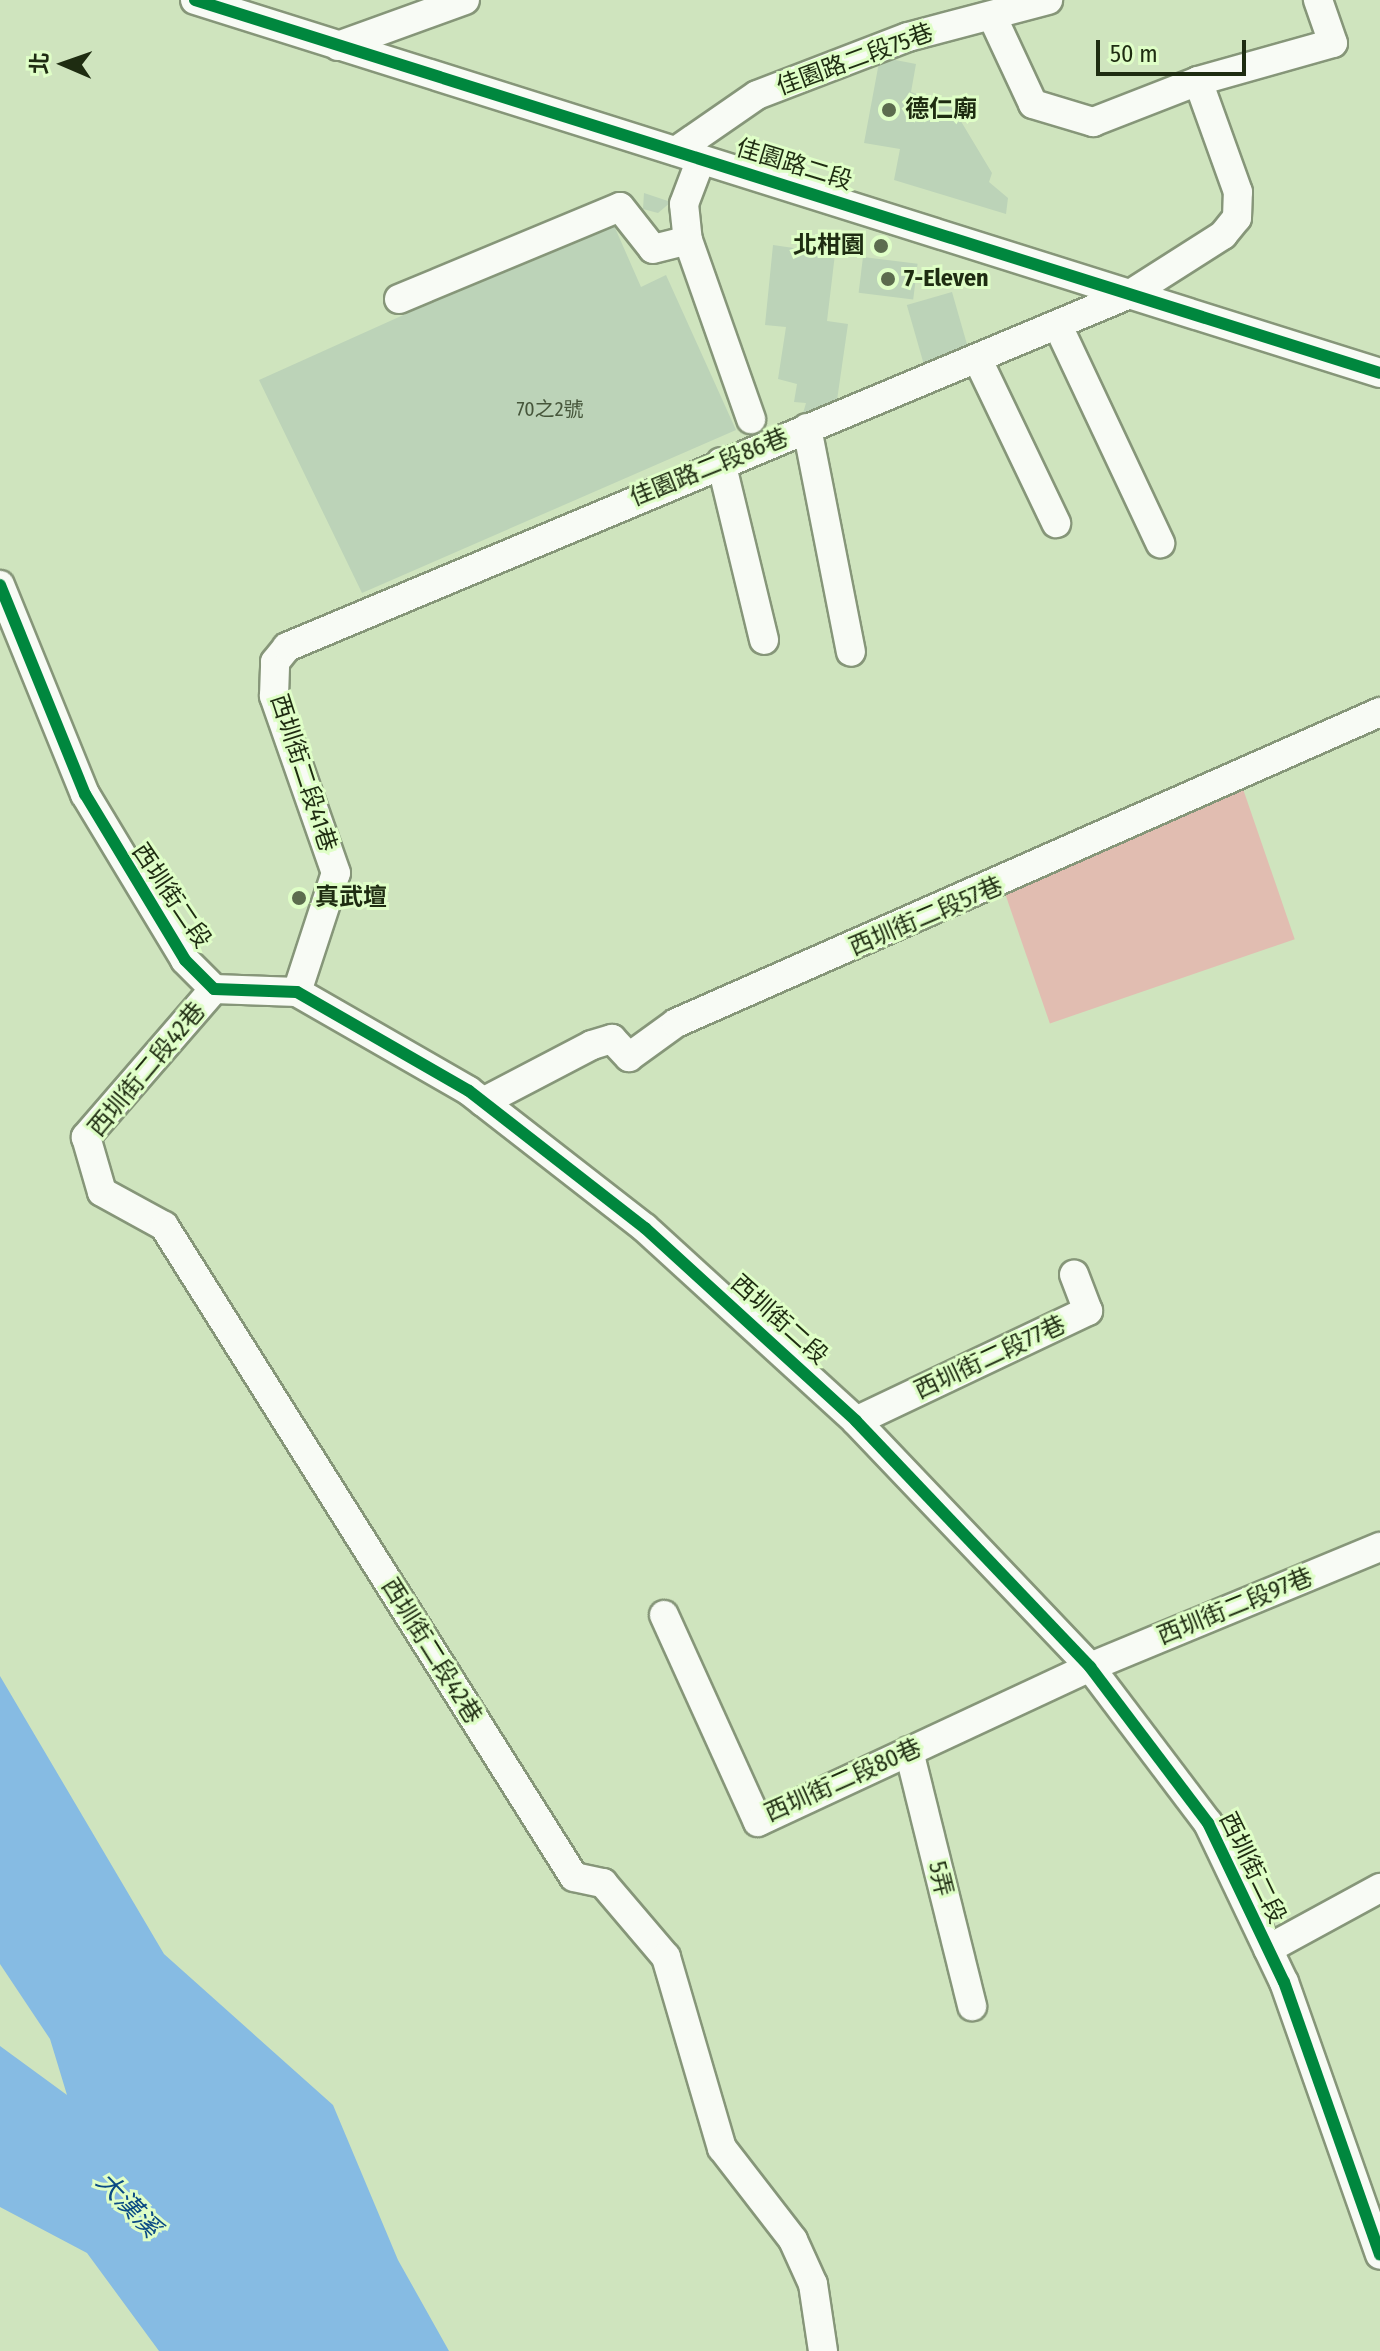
<!DOCTYPE html>
<html>
<head>
<meta charset="utf-8">
<style>
	body { margin:0 }
	#map { position:relative; width:1380px; height:2351px; overflow:hidden; background:#cfe4be; font-family:"Fira Sans Condensed","Noto Sans TC",sans-serif }
	div>[style] { position:absolute }
	.green>* { inset:0; background:#e1bdb1; transform-origin:0 0 }
	.water>* { inset:0; background:#86bbe3 }
	.building>* { inset:0; background:#bcd3b8; transform-origin:0 0 }
	.roads { filter:drop-shadow(2px 0 #869679) drop-shadow(-2px 0 #869679) drop-shadow(0 2px #869679) drop-shadow(0 -2px #869679) }
	.minor>* { height:28px; margin:-14px; padding:0 14px; transform-origin:14px; border-radius:14px; background:#f8fbf5 }
	.cycleway>* { height:12px; margin:-6px; padding:0 6px; transform-origin:6px; border-radius:6px; background:#00873e }
	.dots>* { width:22px; height:22px; translate:-50% -50%; box-sizing:border-box; border:4px solid #dffec7; border-radius:50% }
	span { translate:-50% -50%; white-space:nowrap; text-align:center; line-height:1.15; -webkit-text-stroke:6px #dffec7; paint-order:stroke }
	.number-label { font-size:20px; color:#46563b }
	.number-label span { -webkit-text-stroke-width:0 }
	.street-label { font-size:24px; color:#1e2c11 }
	.poi-label { font-size:24px; color:#1e2c11; font-weight:700 }
	.left { translate:0 -50%; text-align:left }
	.right { translate:-100% -50%; text-align:right }
	.water-label { font-size:26px; color:#0a4a84; font-style:italic }
	.north { position:absolute; left:24px; top:24px; width:80px; height:80px; -webkit-text-stroke:6px #dffec7; paint-order:stroke; rotate:272deg; font-size:22px; font-weight:700; line-height:32px; text-align:center; color:#1e2c11 }
	.north::after { content:''; display:block; margin:auto; width:28px; height:36px; background:#1e2c11; clip-path:polygon(50% 0,100% 100%,50% 72%,0 100%) }
	.scale { position:absolute; left:1096px; top:40px; width:150px; height:36px; box-sizing:border-box; border:4px solid #1e2c11; border-top:0; padding-left:10px; font-size:24px; line-height:28px; white-space:nowrap; color:#1e2c11; -webkit-text-stroke:6px #dffec7; paint-order:stroke }
</style>
</head>
<body>
<div id="map">
	<div class="green">
		<i style="left:1242px;top:786px;width:162px;height:259px;rotate:71deg"></i>
	</div>
	<div class="water">
		<i style="clip-path:polygon(0 1676px,164px 1954px,333px 2105px,398px 2260px,449px 2351px,159px 2351px,87px 2253px,0 2207px,0 2046px,67px 2095px,50px 2039px,0 1964px)"></i>
	</div>
	<div class="building">
		<i style="clip-path:polygon(880px 57px,916px 64px,911px 92px,953px 108px,992px 173px,989px 182px,1008px 198px,1006px 214px,894px 180px,900px 149px,864px 143px)"></i>
		<i style="clip-path:polygon(644px 193px,671px 202px,658px 213px,643px 209px)"></i>
		<i style="clip-path:polygon(612px 221px,641px 287px,666px 275px,736px 430px,362px 593px,259px 380px)"></i>
		<i style="clip-path:polygon(773px 245px,835px 254px,827px 321px,848px 324px,835px 414px,799px 427px,806px 403px,794px 402px,797px 384px,778px 379px,786px 327px,765px 325px)"></i>
		<i style="left:863px;top:257px;width:55px;height:36px;rotate:7deg"></i>
		<i style="left:952px;top:292px;width:66px;height:47px;rotate:74deg"></i>
	</div>
	<div class="roads">
		<div class="minor">
			<i style="left:195px;top:0;width:1242px;rotate:17.47deg"></i>
			<i style="left:992px;top:16px;width:97px;rotate:65deg"></i>
			<i style="left:1033px;top:104px;width:63px;rotate:16.7deg"></i>
			<i style="left:1093px;top:122px;width:113px;rotate:-21.3deg"></i>
			<i style="left:1198px;top:81px;width:140px;rotate:-15.7deg"></i>
			<i style="left:1333px;top:43px;width:46px;rotate:-109.2deg"></i>
			<i style="left:338px;top:46px;width:135px;rotate:-19.9deg"></i>
			<i style="left:676px;top:151px;width:98px;rotate:-34.7deg"></i>
			<i style="left:757px;top:95px;width:162px;rotate:-21deg"></i>
			<i style="left:908px;top:37px;width:145px;rotate:-14.8deg"></i>
			<i style="left:701px;top:159px;width:48px;rotate:110.7deg"></i>
			<i style="left:684px;top:204px;width:36px;rotate:84deg"></i>
			<i style="left:688px;top:240px;width:190px;rotate:70.6deg"></i>
			<i style="left:399px;top:299px;width:239px;rotate:-22.6deg"></i>
			<i style="left:620px;top:207px;width:53px;rotate:51.8deg"></i>
			<i style="left:653px;top:249px;width:36px;rotate:-14deg"></i>
			<i style="left:1059px;top:328px;width:238px;rotate:64.8deg"></i>
			<i style="left:978px;top:360px;width:181px;rotate:64.4deg"></i>
			<i style="left:807px;top:428px;width:228px;rotate:78.9deg"></i>
			<i style="left:721px;top:462px;width:183px;rotate:76.4deg"></i>
			<i style="left:0;top:585px;width:226px;rotate:67.9deg"></i>
			<i style="left:85px;top:794px;width:194px;rotate:58.9deg"></i>
			<i style="left:185px;top:960px;width:41px;rotate:45deg"></i>
			<i style="left:214px;top:989px;width:83px;rotate:2.1deg"></i>
			<i style="left:297px;top:992px;width:198px;rotate:29.9deg"></i>
			<i style="left:469px;top:1091px;width:223px;rotate:37.9deg"></i>
			<i style="left:645px;top:1228px;width:286px;rotate:42.4deg"></i>
			<i style="left:856px;top:1421px;width:340px;rotate:46.4deg"></i>
			<i style="left:1090px;top:1667px;width:196px;rotate:52.9deg"></i>
			<i style="left:1208px;top:1823px;width:176px;rotate:64.5deg"></i>
			<i style="left:1284px;top:1982px;width:289px;rotate:70.6deg"></i>
			<i style="left:214px;top:989px;width:196px;rotate:130.9deg"></i>
			<i style="left:86px;top:1137px;width:57px;rotate:73.8deg"></i>
			<i style="left:102px;top:1192px;width:71px;rotate:28.7deg"></i>
			<i style="left:164px;top:1226px;width:769px;rotate:57.8deg"></i>
			<i style="left:574px;top:1877px;width:30px;rotate:12deg"></i>
			<i style="left:603px;top:1883px;width:97px;rotate:49.6deg"></i>
			<i style="left:666px;top:1957px;width:199px;rotate:73.7deg"></i>
			<i style="left:722px;top:2148px;width:116px;rotate:52.3deg"></i>
			<i style="left:793px;top:2240px;width:48px;rotate:65.6deg"></i>
			<i style="left:813px;top:2284px;width:68px;rotate:81.5deg"></i>
			<i style="left:297px;top:992px;width:125px;rotate:-71.9deg"></i>
			<i style="left:336px;top:873px;width:188px;rotate:-109.3deg"></i>
			<i style="left:274px;top:696px;width:34px;rotate:-88deg"></i>
			<i style="left:275px;top:662px;width:19px;rotate:-51deg"></i>
			<i style="left:287px;top:647px;width:916px;rotate:-22.73deg"></i>
			<i style="left:1132px;top:293px;width:108px;rotate:-32.5deg"></i>
			<i style="left:1223px;top:235px;width:22px;rotate:-51deg"></i>
			<i style="left:1237px;top:218px;width:26px;rotate:-88deg"></i>
			<i style="left:1238px;top:192px;width:118px;rotate:-109.8deg"></i>
			<i style="left:483px;top:1102px;width:123px;rotate:-27.6deg"></i>
			<i style="left:592px;top:1045px;width:21px;rotate:-17deg"></i>
			<i style="left:612px;top:1039px;width:25px;rotate:47deg"></i>
			<i style="left:629px;top:1057px;width:58px;rotate:-35.9deg"></i>
			<i style="left:676px;top:1023px;width:770px;rotate:-23.83deg"></i>
			<i style="left:856px;top:1421px;width:257px;rotate:-25.4deg"></i>
			<i style="left:1088px;top:1311px;width:39px;rotate:-111deg"></i>
			<i style="left:664px;top:1615px;width:227px;rotate:65.6deg"></i>
			<i style="left:758px;top:1822px;width:366px;rotate:-25deg"></i>
			<i style="left:1090px;top:1667px;width:314px;rotate:-22.5deg"></i>
			<i style="left:909px;top:1751px;width:263px;rotate:76.1deg"></i>
			<i style="left:1268px;top:1949px;width:128px;rotate:-28.6deg"></i>
		</div>
	</div>
	<div class="cycleway">
		<i style="left:195px;top:0;width:1242px;rotate:17.47deg"></i>
		<i style="left:0;top:585px;width:226px;rotate:67.9deg"></i>
		<i style="left:85px;top:794px;width:194px;rotate:58.9deg"></i>
		<i style="left:185px;top:960px;width:41px;rotate:45deg"></i>
		<i style="left:214px;top:989px;width:83px;rotate:2.1deg"></i>
		<i style="left:297px;top:992px;width:198px;rotate:29.9deg"></i>
		<i style="left:469px;top:1091px;width:223px;rotate:37.9deg"></i>
		<i style="left:645px;top:1228px;width:286px;rotate:42.4deg"></i>
		<i style="left:856px;top:1421px;width:340px;rotate:46.4deg"></i>
		<i style="left:1090px;top:1667px;width:196px;rotate:52.9deg"></i>
		<i style="left:1208px;top:1823px;width:176px;rotate:64.5deg"></i>
		<i style="left:1284px;top:1982px;width:289px;rotate:70.6deg"></i>
	</div>
	<div class="dots">
		<i style="left:889px;top:110px;background:#5c6c4e"></i>
		<i style="left:881px;top:246px;background:#5c6c4e"></i>
		<i style="left:888px;top:279px;background:#5c6c4e"></i>
		<i style="left:299px;top:898px;background:#5c6c4e"></i>
	</div>
	<div class="number-label">
		<span style="left:550px;top:409px">70之2號</span>
	</div>
	<div class="street-label">
		<span style="left:855px;top:60px;rotate:-20deg">佳園路二段75巷</span>
		<span style="left:794px;top:165px;rotate:17deg">佳園路二段</span>
		<span style="left:709px;top:468px;rotate:-22deg">佳園路二段86巷</span>
		<span style="left:303px;top:773px;rotate:72deg">西圳街二段41巷</span>
		<span style="left:171px;top:896px;rotate:56deg">西圳街二段</span>
		<span style="left:926px;top:917px;rotate:-23deg">西圳街二段57巷</span>
		<span style="left:147px;top:1070px;rotate:-50deg">西圳街二段42巷</span>
		<span style="left:779px;top:1320px;rotate:42deg">西圳街二段</span>
		<span style="left:990px;top:1358px;rotate:-25deg">西圳街二段77巷</span>
		<span style="left:1235px;top:1607px;rotate:-22deg">西圳街二段97巷</span>
		<span style="left:431px;top:1651px;rotate:58deg">西圳街二段42巷</span>
		<span style="left:843px;top:1781px;rotate:-24deg">西圳街二段80巷</span>
		<span style="left:1252px;top:1868px;rotate:64deg">西圳街二段</span>
		<span style="left:940px;top:1879px;rotate:76deg">5弄</span>
	</div>
	<div class="poi-label">
		<span class="left" style="left:905px;top:110px">德仁廟</span>
		<span class="right" style="left:865px;top:246px">北柑園</span>
		<span class="left" style="left:904px;top:279px">7-Eleven</span>
		<span class="left" style="left:315px;top:898px">真武壇</span>
	</div>
	<div class="water-label">
		<span style="left:128px;top:2205px;rotate:46deg">大漢溪</span>
	</div>
	<div class="north">北</div>
	<div class="scale">50 m</div>
</div>
</body>
</html>
